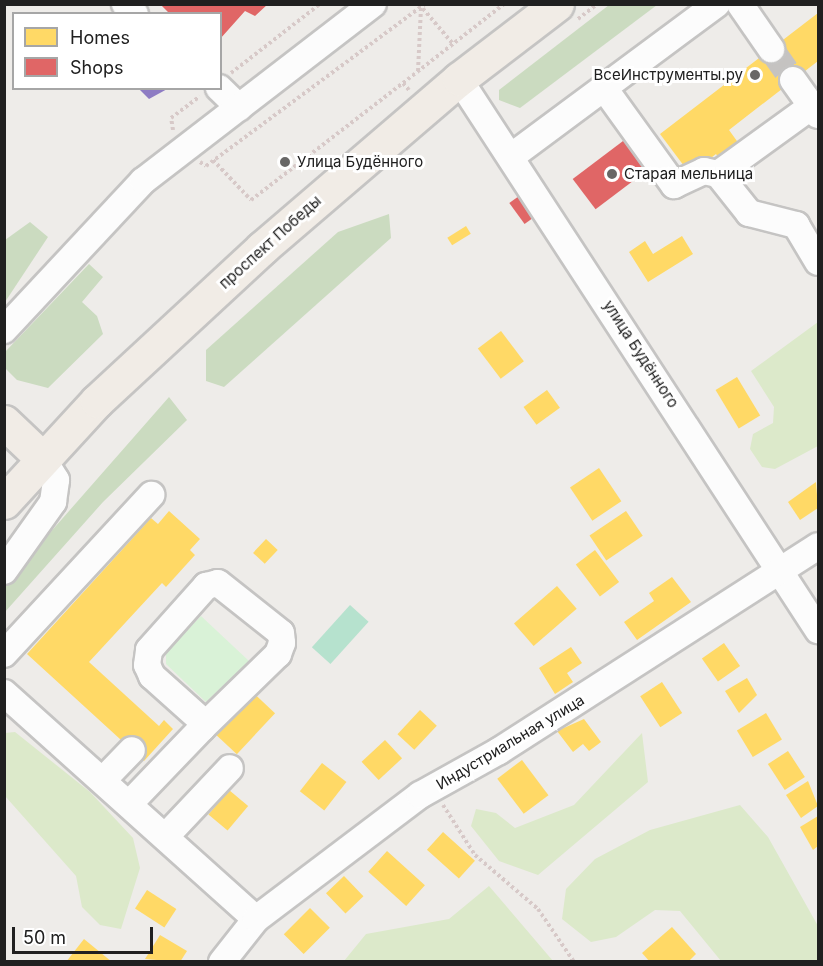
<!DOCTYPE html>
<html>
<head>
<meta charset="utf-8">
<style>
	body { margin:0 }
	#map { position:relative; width:823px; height:966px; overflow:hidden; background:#eeece9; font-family:Inter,sans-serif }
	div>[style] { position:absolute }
	.grass>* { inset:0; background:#dce9ca }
	.forest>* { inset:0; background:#cbdbc0 }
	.park>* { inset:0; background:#d9f2d7 }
	.pitch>* { inset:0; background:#b6e2ce; transform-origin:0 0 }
	.homes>* { inset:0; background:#ffd966; transform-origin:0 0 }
	.shops>* { inset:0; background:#e06666; transform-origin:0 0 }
	.offices>* { inset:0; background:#8e7cc3 }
	.minor-tunnel>* { height:26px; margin-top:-13px; transform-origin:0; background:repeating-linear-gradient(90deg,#c5c3c1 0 26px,transparent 0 39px) }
	.path>* { height:4px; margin-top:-2px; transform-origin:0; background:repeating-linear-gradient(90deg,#d7c9c8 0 3px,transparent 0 6px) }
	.roads { filter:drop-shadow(2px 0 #c5c4c3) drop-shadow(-2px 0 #c5c4c3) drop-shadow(0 2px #c5c4c3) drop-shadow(0 -2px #c5c4c3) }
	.minor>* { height:26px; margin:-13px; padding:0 13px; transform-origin:13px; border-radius:13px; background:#fcfcfc }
	.major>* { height:33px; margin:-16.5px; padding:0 16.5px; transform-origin:16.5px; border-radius:16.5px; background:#f1ece6 }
	.dots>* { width:16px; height:16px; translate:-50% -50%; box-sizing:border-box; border:3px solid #fff; border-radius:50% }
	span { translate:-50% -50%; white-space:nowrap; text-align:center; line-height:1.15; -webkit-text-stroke:6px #fff; paint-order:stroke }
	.poi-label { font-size:15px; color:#202020 }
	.right { translate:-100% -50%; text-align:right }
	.left { translate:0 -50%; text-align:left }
	.street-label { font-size:15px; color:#202020 }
	.frame { position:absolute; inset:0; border:6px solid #202020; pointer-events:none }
	.legend { position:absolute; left:12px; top:12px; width:210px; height:78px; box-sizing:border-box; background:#fff; border:2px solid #a6a6a6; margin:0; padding:8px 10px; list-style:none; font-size:18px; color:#202020 }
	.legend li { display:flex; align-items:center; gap:12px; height:30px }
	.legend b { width:30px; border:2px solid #a6a6a6 }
	.scale { position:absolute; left:12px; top:927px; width:141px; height:27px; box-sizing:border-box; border:3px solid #202020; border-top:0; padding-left:8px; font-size:18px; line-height:21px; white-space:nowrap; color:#202020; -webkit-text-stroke:4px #fff; paint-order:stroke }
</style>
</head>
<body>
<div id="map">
	<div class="grass">
		<i style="clip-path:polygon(818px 322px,818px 446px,775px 469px,762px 467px,750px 449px,753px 434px,773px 423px,774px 407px,751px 371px)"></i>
		<i style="clip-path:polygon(15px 732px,90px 792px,133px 838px,140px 868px,121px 929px,100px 925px,82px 907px,76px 876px,5px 796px,5px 733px)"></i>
		<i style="clip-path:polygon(642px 733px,648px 782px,538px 875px,499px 861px,471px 826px,476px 809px,496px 813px,515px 828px,574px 805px)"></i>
		<i style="clip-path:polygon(740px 805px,768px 837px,818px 926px,818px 961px,721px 961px,680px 911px,655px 910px,616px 937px,591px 942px,562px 919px,566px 889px,595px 859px,650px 830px)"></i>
		<i style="clip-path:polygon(489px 886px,553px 961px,344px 961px,366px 934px,449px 919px)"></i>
	</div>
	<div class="forest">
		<i style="clip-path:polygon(609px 5px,657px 5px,520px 108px,499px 100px,499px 90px)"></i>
		<i style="clip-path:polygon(389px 214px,391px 238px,224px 387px,206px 381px,206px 350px,338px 232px)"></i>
		<i style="clip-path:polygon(30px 222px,48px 237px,5px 302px,5px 240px)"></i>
		<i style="clip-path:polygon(89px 264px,103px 277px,82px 302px,97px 316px,103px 334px,48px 388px,17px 380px,5px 368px,5px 352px)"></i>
		<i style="clip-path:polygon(169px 397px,187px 420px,103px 502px,5px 612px,5px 584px)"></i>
	</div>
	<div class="park">
		<i style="clip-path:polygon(201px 616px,249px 661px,206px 702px,166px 664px,166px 652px)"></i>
	</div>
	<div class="pitch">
		<i style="left:350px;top:605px;width:25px;height:57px;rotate:42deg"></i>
	</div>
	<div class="homes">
		<i style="clip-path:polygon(818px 13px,818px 61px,729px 130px,742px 148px,722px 163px,716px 154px,690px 174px,660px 134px)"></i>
		<i style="left:466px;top:226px;width:9px;height:22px;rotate:58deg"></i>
		<i style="clip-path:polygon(682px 236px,693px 254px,648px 282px,629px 252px,645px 241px,653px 254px)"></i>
		<i style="left:501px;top:331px;width:38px;height:29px;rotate:53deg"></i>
		<i style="left:737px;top:377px;width:45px;height:25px;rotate:59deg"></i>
		<i style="left:547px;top:390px;width:22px;height:29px;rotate:54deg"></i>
		<i style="left:599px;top:468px;width:40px;height:35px;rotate:56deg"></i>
		<i style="clip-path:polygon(816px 482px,818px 508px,800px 520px,788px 502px)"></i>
		<i style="clip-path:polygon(169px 511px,200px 539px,190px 550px,195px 555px,166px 587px,162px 583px,89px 662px,159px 726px,164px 720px,173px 729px,144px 761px,27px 654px,151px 518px,158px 524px)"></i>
		<i style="left:626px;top:511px;width:30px;height:44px;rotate:56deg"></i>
		<i style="left:266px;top:539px;width:16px;height:19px;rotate:43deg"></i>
		<i style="left:595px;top:550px;width:40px;height:24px;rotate:53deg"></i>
		<i style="clip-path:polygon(672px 577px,691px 602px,637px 640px,624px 622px,654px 601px,649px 593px)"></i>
		<i style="left:557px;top:586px;width:30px;height:57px;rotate:49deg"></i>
		<i style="left:724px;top:643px;width:28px;height:27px;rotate:55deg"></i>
		<i style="clip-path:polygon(571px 647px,582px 663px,567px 673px,573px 682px,555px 694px,539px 668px)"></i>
		<i style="clip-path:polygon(747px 678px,757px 695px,739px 713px,725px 691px)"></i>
		<i style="left:662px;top:682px;width:37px;height:26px;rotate:57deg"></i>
		<i style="left:248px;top:688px;width:37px;height:56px;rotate:43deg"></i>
		<i style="left:420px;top:710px;width:23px;height:33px;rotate:43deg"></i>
		<i style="left:766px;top:713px;width:31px;height:34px;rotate:59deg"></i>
		<i style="clip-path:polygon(584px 719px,601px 742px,589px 751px,583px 744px,573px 752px,557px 731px)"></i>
		<i style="left:385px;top:740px;width:25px;height:32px;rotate:47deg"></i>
		<i style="left:788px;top:751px;width:31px;height:24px;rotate:57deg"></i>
		<i style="left:522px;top:760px;width:44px;height:31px;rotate:53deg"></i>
		<i style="left:322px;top:763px;width:31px;height:36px;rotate:38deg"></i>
		<i style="clip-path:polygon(808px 781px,818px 806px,801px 818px,786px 795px)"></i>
		<i style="left:229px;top:790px;width:25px;height:32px;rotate:40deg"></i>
		<i style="clip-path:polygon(818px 816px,818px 846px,813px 850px,800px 827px)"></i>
		<i style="left:443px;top:832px;width:43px;height:24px;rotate:42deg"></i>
		<i style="left:387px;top:851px;width:51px;height:28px;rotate:42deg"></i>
		<i style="left:344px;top:876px;width:28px;height:25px;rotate:46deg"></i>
		<i style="left:147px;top:890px;width:35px;height:22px;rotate:33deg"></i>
		<i style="left:310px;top:908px;width:28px;height:37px;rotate:45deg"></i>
		<i style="clip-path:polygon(672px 927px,696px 954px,688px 962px,650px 962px,642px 953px)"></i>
		<i style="clip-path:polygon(160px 935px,187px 951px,180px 962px,145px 959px)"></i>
		<i style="clip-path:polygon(84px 939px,112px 962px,66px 962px)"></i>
	</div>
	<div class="shops">
		<i style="clip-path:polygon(160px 4px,268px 4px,255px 16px,245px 11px,220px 39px,220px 14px,170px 14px)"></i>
		<i style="left:627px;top:138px;width:38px;height:68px;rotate:53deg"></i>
		<i style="left:519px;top:196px;width:26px;height:12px;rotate:54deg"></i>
	</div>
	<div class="offices">
		<i style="clip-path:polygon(138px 88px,169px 88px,149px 99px)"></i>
	</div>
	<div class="minor-tunnel">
		<i style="left:771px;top:49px;width:38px;rotate:55deg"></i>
	</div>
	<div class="path">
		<i style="left:419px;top:4px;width:52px;rotate:49.6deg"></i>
		<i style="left:578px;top:19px;width:24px;rotate:-38deg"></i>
		<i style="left:418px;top:71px;width:63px;rotate:-87.3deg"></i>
		<i style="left:231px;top:73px;width:113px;rotate:-37.8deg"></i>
		<i style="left:409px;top:90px;width:9px;rotate:-131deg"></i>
		<i style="left:403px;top:83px;width:128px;rotate:-38deg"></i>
		<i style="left:173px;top:130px;width:12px;rotate:-99deg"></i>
		<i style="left:171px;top:118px;width:36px;rotate:-37deg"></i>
		<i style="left:213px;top:160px;width:55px;rotate:46.5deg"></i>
		<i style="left:251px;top:200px;width:192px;rotate:-37.6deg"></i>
		<i style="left:200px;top:162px;width:7px;rotate:34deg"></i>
		<i style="left:206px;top:166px;width:272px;rotate:-36.5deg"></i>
		<i style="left:443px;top:805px;width:59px;rotate:57.4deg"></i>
		<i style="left:475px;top:855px;width:83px;rotate:40.6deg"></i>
		<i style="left:538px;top:909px;width:64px;rotate:55.8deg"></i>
	</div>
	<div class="roads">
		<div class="minor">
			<i style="left:125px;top:4px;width:14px;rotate:45deg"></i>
			<i style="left:740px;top:4px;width:55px;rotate:55.4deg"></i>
			<i style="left:459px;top:79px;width:658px;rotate:56.91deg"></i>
			<i style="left:793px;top:80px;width:43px;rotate:54.5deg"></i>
			<i style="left:219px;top:88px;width:28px;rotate:44deg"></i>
			<i style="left:604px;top:88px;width:120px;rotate:54.2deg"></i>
			<i style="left:674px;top:185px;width:33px;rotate:-25deg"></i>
			<i style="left:704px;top:171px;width:14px;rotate:12deg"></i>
			<i style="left:718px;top:174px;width:116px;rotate:-35.9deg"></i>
			<i style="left:512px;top:156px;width:255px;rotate:-36.6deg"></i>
			<i style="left:718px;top:174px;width:50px;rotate:51.5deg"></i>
			<i style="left:749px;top:213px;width:49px;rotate:14.3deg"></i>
			<i style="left:796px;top:225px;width:43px;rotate:59.3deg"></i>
			<i style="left:4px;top:330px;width:204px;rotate:-47deg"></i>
			<i style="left:143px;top:181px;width:290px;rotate:-37.6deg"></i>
			<i style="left:4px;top:571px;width:85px;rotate:-54.6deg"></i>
			<i style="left:53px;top:502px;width:22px;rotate:-82deg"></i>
			<i style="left:56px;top:480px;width:25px;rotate:-122deg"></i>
			<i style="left:4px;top:654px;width:217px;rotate:-47.2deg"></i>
			<i style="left:4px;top:693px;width:338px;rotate:41.9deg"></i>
			<i style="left:104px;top:779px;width:40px;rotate:-46deg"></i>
			<i style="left:130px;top:803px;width:104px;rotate:-46.2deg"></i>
			<i style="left:202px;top:728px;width:10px;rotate:-107deg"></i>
			<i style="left:199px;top:718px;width:63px;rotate:-138.2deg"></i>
			<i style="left:152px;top:676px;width:12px;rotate:-114deg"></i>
			<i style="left:147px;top:665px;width:15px;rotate:-82deg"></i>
			<i style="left:149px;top:650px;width:86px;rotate:-48.3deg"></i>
			<i style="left:206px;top:586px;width:12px;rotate:-14deg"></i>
			<i style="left:218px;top:583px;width:80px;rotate:38.4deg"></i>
			<i style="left:281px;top:633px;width:10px;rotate:84deg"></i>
			<i style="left:282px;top:643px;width:12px;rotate:110deg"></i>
			<i style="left:278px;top:654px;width:106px;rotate:135.8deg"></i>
			<i style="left:166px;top:836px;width:93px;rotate:-46.7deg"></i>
			<i style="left:222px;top:962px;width:55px;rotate:-51.7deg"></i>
			<i style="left:256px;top:919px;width:206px;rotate:-37.1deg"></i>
			<i style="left:420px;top:795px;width:90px;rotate:-29.1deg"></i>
			<i style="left:499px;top:751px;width:379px;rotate:-32.7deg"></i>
		</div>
		<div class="major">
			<i style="left:4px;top:422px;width:54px;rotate:43.5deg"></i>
			<i style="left:4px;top:502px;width:137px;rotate:-47.4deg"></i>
			<i style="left:97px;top:401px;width:225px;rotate:-42.8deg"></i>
			<i style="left:262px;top:248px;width:260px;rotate:-40.6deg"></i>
			<i style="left:459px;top:79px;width:123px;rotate:-37.4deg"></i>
		</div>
	</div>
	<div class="dots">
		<i style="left:755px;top:75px;background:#686766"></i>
		<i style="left:285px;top:162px;background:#686766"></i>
		<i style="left:612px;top:174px;background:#686766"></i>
	</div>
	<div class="poi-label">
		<span class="right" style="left:743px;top:75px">ВсеИнструменты.ру</span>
		<span class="left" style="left:297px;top:162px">Улица Будённого</span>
		<span class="left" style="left:624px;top:174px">Старая мельница</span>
	</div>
	<div class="street-label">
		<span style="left:270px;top:242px;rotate:-42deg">проспект Победы</span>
		<span style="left:641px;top:354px;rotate:57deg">улица Будённого</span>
		<span style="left:510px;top:742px;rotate:-31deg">Индустриальная улица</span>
	</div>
	<div class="frame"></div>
	<ul class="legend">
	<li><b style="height:16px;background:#ffd966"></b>Homes</li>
	<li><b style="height:16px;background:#e06666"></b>Shops</li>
	</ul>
	<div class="scale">50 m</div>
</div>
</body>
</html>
